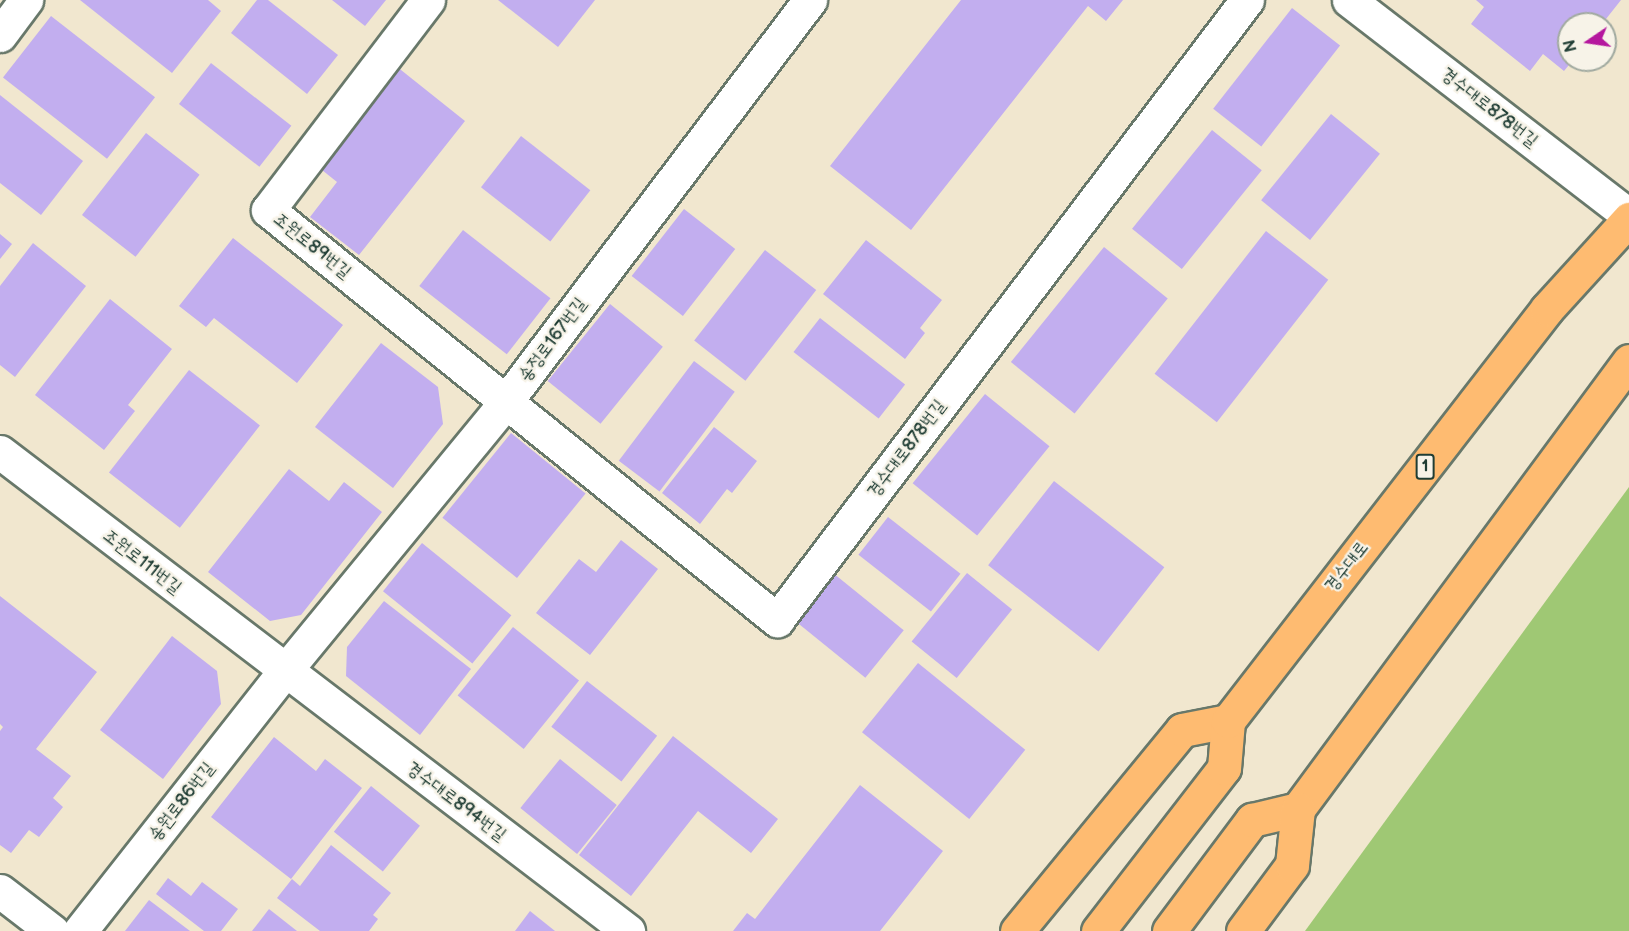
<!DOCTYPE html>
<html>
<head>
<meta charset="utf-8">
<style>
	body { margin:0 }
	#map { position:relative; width:1629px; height:931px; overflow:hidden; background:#f1e7cf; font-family:"Balsamiq Sans","Poor Story",sans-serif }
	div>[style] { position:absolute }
	.green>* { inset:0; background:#9fc874 }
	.building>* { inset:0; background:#c2aeef; transform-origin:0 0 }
	.roads { filter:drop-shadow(2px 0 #68786a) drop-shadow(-2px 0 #68786a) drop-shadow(0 2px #68786a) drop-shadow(0 -2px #68786a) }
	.minor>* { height:33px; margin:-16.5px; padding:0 16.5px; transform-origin:16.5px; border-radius:16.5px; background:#fff }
	.major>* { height:33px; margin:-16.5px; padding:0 16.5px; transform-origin:16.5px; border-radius:16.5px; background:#febb71 }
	span { translate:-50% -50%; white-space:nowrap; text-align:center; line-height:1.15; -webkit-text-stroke:4.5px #f7f3e8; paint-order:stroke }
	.shield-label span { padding:2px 4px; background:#f7f3e8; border:2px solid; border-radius:4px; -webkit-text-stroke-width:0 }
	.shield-label { font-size:16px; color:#1f3d34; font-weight:700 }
	.street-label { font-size:18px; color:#1f3d34 }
	.north { position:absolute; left:1557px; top:12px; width:60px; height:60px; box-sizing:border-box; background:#f7f3e8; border:2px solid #a1aaa0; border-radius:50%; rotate:257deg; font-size:16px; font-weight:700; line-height:24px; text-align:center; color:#1f3d34 }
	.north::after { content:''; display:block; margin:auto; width:21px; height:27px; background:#b5179e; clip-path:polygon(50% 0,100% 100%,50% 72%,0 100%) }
</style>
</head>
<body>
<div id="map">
	<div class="green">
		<i style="clip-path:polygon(1629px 487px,1629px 931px,1305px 931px,1472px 702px)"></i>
	</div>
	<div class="building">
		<i style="clip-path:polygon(80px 0,208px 0,221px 11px,172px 73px)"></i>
		<i style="clip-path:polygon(257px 0,268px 0,338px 55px,307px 94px,231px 33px)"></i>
		<i style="clip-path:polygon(332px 0,386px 0,365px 26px)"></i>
		<i style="clip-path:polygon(498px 0,595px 0,558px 47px)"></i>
		<i style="clip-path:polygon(961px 0,1123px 0,1106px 21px,1088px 6px,911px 230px,830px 166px)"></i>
		<i style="clip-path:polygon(1476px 0,1621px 0,1602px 24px,1569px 24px,1569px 60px,1573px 60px,1564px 71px,1543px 54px,1530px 71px,1471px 24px,1484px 7px)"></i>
		<i style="left:1292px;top:8px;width:61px;height:128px;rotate:38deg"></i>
		<i style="left:51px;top:16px;width:132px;height:78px;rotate:38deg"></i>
		<i style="left:211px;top:63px;width:102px;height:52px;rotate:38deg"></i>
		<i style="clip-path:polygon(396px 66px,465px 121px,359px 255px,310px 217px,337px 182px,317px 166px)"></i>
		<i style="clip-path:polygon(0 95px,83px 161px,41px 215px,0 183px)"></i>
		<i style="left:1331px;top:114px;width:63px;height:111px;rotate:39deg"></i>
		<i style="left:1212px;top:130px;width:64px;height:127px;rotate:39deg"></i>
		<i style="left:146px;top:133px;width:68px;height:104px;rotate:38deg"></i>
		<i style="left:521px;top:136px;width:88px;height:65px;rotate:38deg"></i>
		<i style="left:684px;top:209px;width:65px;height:85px;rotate:38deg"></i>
		<i style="left:463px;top:230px;width:111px;height:71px;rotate:38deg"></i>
		<i style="left:1266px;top:231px;width:79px;height:181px;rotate:38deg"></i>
		<i style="clip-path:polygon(0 234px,12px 244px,0 259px)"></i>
		<i style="clip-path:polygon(233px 238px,343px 325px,297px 383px,214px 318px,206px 327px,179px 306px)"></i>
		<i style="clip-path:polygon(866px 240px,942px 300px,920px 328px,925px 333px,905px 359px,823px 294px)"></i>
		<i style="clip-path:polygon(33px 243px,86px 286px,15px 377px,0 365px,0 286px)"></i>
		<i style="left:1104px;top:247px;width:82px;height:148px;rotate:39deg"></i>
		<i style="left:765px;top:250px;width:65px;height:115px;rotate:38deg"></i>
		<i style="clip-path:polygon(110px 299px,172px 349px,128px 405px,135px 411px,104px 450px,35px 395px)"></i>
		<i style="left:610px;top:304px;width:68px;height:99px;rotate:39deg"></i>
		<i style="left:820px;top:318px;width:108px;height:43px;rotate:38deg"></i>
		<i style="clip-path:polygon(381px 343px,438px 387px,443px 424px,393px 488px,315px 427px)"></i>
		<i style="left:694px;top:361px;width:51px;height:125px;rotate:37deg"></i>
		<i style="left:189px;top:370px;width:90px;height:130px;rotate:38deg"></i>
		<i style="left:985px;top:394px;width:83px;height:115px;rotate:39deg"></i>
		<i style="clip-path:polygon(714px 427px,757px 461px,732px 493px,727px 489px,700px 524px,662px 493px)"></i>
		<i style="left:511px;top:433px;width:96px;height:109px;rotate:39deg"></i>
		<i style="clip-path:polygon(289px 469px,329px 501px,344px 482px,382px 512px,301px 615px,270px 621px,208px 572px)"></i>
		<i style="left:1054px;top:481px;width:140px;height:107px;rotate:38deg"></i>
		<i style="left:888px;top:517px;width:92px;height:48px;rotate:38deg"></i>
		<i style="clip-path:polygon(621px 540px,658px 569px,590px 655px,536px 613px,579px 559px,596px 572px)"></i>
		<i style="left:422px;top:543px;width:115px;height:62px;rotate:39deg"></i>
		<i style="left:833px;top:573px;width:91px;height:61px;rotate:39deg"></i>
		<i style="left:967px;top:573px;width:58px;height:88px;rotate:39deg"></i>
		<i style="clip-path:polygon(0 596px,97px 672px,36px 749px,71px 776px,53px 798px,63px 807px,39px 837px,29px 830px,11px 853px,0 845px,0 731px,3px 727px,0 724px)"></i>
		<i style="clip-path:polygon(384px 601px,471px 669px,420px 735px,346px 676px,347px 647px)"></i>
		<i style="left:513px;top:627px;width:85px;height:88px;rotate:39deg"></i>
		<i style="clip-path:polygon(172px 636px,217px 671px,221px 704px,163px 779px,100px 730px)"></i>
		<i style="left:918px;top:663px;width:138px;height:89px;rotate:39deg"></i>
		<i style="left:587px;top:681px;width:89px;height:58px;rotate:38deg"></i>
		<i style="clip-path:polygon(673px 736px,778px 819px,751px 853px,698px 811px,631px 896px,579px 855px)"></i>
		<i style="clip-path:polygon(274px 737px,316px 771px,325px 759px,362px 788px,291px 879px,211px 817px)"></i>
		<i style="left:560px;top:759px;width:73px;height:63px;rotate:39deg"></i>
		<i style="clip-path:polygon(860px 785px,943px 851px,880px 931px,733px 931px,747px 913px,755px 919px)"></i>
		<i style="left:371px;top:786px;width:63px;height:59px;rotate:39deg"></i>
		<i style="clip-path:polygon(331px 845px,391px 893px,373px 915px,378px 919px,369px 931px,320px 931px,277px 898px,292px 879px,300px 886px)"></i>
		<i style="clip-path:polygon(168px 878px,191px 896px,202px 882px,238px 909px,221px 931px,204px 931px,156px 894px)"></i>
		<i style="clip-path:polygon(149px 900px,190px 931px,125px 931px)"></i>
		<i style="clip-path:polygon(269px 909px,297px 931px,252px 931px)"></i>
		<i style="clip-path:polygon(530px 911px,555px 931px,515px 931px)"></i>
	</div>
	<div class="roads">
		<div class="minor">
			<i style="left:428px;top:0;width:264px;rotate:127.3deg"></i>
			<i style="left:268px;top:210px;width:654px;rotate:38.85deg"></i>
			<i style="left:777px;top:620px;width:778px;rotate:-52.84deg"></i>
			<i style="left:1349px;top:0;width:354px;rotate:37.6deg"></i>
			<i style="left:0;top:35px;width:44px;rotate:-53.4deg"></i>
			<i style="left:0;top:452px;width:790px;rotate:37.33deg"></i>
			<i style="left:0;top:891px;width:66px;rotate:37.6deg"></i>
			<i style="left:80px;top:931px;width:330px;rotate:-51.8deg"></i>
			<i style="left:284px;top:672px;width:347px;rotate:-50.6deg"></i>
			<i style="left:504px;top:404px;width:507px;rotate:-52.86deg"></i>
		</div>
		<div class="major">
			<i style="left:1017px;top:931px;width:260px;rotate:-50.6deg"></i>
			<i style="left:1182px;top:730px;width:47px;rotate:-11.1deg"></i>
			<i style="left:1098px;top:931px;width:206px;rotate:-52.3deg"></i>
			<i style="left:1224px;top:768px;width:47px;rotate:-85.1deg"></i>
			<i style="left:1228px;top:721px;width:521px;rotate:-52.25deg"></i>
			<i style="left:1547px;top:309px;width:122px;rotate:-47.7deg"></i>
			<i style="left:1169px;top:931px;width:139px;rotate:-53.2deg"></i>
			<i style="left:1252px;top:820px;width:47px;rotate:-13.4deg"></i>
			<i style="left:1298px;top:809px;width:557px;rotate:-53.54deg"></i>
			<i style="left:1243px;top:931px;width:82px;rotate:-53.4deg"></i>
			<i style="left:1292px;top:865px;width:56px;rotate:-83.9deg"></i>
		</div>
	</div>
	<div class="shield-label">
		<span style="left:1425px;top:467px">1</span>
	</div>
	<div class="street-label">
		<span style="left:1489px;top:108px;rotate:38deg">경수대로878번길</span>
		<span style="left:312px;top:246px;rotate:39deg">조원로89번길</span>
		<span style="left:553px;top:340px;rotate:-53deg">송정로167번길</span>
		<span style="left:907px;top:449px;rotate:-53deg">경수대로878번길</span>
		<span style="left:142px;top:562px;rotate:38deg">조원로111번길</span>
		<span style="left:1347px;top:567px;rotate:-52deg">경수대로</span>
		<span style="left:182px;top:802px;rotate:-52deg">송원로86번길</span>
		<span style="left:456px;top:802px;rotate:37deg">경수대로894번길</span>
	</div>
	<div class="north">N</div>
</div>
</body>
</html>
